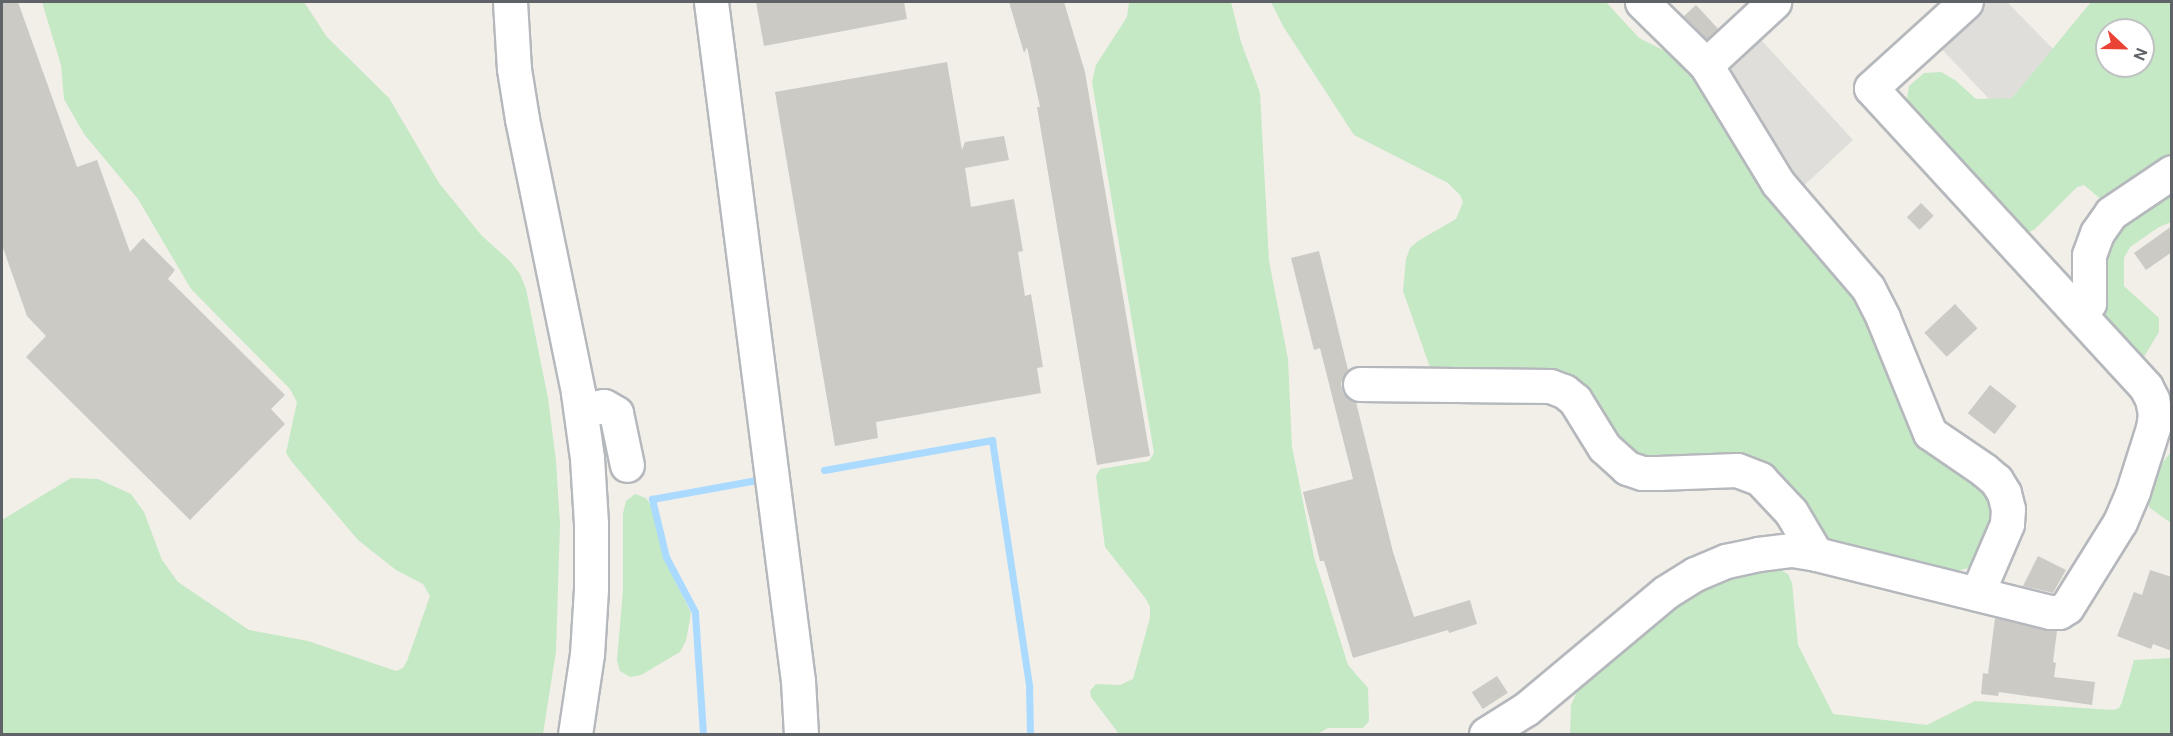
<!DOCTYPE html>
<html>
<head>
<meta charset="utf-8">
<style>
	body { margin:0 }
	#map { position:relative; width:2173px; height:736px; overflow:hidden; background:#f1efe8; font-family:"DM Sans",sans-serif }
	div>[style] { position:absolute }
	.industrial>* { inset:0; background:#e0deda }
	.green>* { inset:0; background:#c5e8c5 }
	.stream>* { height:7px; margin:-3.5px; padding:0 3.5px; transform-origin:3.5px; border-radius:3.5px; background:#aadaff }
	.building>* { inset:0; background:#cccac5; transform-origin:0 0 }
	.roads { filter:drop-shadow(2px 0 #b5b8bc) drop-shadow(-2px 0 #b5b8bc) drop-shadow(0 2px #b5b8bc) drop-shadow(0 -2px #b5b8bc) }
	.minor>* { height:33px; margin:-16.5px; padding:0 16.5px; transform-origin:16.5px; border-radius:16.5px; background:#fff }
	span { translate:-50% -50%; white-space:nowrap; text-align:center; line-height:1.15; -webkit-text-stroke:5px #fff; paint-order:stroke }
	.frame { position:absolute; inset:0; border:3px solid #5f6368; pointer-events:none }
	.north { position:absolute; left:2095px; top:18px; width:60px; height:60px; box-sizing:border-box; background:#fff; border:2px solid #bfc1c3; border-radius:50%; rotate:112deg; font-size:16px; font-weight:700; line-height:24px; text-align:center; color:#5f6368 }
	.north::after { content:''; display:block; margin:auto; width:21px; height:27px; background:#ea4335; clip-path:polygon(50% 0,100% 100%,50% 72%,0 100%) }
</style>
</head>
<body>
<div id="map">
	<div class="industrial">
		<i style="clip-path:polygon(1980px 2px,2007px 2px,2053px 49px,2012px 98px,1991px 101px,1935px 42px)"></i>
		<i style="clip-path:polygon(1753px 31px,1853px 140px,1798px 191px,1717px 63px)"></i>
	</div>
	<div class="green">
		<i style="clip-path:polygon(42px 2px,304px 2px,327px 37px,389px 98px,439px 183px,482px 236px,510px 261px,520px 274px,526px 289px,548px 398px,556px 461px,560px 524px,556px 651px,543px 734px,2px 734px,2px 520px,71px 478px,98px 479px,131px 494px,144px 512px,162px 560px,178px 582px,249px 630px,308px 641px,396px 671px,403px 668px,407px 661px,430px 596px,423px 584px,396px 570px,358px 540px,292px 462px,286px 453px,297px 402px,290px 389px,191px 289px,138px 199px,84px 134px,64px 99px,61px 65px)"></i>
		<i style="clip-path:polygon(1129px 2px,1231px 2px,1241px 42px,1260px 93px,1269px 261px,1288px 359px,1292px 447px,1314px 557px,1348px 665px,1368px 688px,1369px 721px,1363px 728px,1328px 728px,1317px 734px,1119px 734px,1091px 697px,1090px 691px,1096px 684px,1120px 685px,1133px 679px,1150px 618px,1150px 607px,1146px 599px,1105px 547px,1096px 476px,1100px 469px,1149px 461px,1154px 453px,1092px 82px,1096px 65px,1127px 17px)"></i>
		<i style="clip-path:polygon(1271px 2px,1606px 2px,1639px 38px,1677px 57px,1696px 71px,1839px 268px,1993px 504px,1992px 519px,1978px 557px,1968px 568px,1953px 572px,1826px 542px,1765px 473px,1630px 461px,1580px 396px,1432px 373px,1403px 291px,1406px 259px,1410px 248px,1418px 241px,1456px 219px,1463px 202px,1460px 195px,1448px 183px,1354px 135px,1283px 26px)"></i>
		<i style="clip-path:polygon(evenodd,2091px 2px,2171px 2px,2171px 162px,2103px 201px,2084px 185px,2077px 187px,2035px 229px,2026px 234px,1906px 105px,1909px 86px,1924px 73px,1941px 72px,1955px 80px,1976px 99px,2012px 98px,2091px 2px,2107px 30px,2143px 30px,2143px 66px,2107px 66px,2107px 30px)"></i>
		<i style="clip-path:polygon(2171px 182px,2171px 222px,2159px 227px,2130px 247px,2124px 258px,2124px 286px,2159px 318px,2159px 332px,2142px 360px,2101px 323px,2105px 237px)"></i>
		<i style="clip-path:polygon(2171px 452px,2171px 523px,2150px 508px,2148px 501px,2163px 462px)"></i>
		<i style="clip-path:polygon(635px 494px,646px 498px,652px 507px,664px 558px,691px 613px,686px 641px,680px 652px,641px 675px,630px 677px,620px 671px,617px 660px,623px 590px,623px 513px,626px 501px)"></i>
		<i style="clip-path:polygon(1772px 566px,1788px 574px,1792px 583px,1798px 645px,1833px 714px,1927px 725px,1975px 701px,2113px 710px,2119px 708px,2122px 702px,2134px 660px,2171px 658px,2171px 734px,1570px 734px,1571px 705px,1579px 687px,1589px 674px,1674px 603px,1701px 587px,1730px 575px)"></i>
	</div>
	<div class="stream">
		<i style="left:824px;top:470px;width:171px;rotate:-10.1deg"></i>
		<i style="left:992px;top:440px;width:249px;rotate:81.4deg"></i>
		<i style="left:1029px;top:686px;width:48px;rotate:88.8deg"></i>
		<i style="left:703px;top:734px;width:122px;rotate:-93.8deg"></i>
		<i style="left:695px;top:612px;width:62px;rotate:-117.8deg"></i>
		<i style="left:666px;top:557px;width:60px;rotate:-103.6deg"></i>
		<i style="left:652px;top:499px;width:112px;rotate:-10.3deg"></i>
	</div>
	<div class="building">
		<i style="clip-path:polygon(2px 2px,18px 2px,77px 167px,97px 160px,130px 252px,143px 238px,175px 270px,168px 279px,285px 395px,271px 409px,285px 424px,190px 520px,26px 357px,46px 336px,27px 316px,2px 245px)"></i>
		<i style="clip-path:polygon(756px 2px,904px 2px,907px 19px,764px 46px)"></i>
		<i style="clip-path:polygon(1009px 2px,1064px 2px,1085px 72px,1150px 456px,1097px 465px,1037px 107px,1040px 107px,1027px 47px,1024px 53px)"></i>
		<i style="left:1696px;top:5px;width:33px;height:17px;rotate:47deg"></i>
		<i style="clip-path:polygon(947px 62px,962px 150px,965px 142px,1004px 136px,1009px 160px,965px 168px,971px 207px,1014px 199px,1023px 251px,1018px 252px,1025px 296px,1031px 294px,1043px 367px,1037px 368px,1041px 393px,876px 422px,878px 438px,835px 446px,775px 92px)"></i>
		<i style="left:1921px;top:203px;width:18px;height:20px;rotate:45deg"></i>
		<i style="clip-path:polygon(2172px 226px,2172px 252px,2146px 270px,2134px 253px)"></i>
		<i style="clip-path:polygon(1319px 251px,1348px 370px,1341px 383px,1343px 393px,1356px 402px,1393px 552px,1414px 617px,1470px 600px,1477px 624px,1449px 633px,1448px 630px,1353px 658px,1324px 561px,1320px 561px,1303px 492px,1353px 479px,1320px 348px,1314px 350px,1291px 258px)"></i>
		<i style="left:1955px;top:304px;width:33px;height:42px;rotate:47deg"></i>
		<i style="left:1990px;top:385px;width:34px;height:36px;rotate:38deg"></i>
		<i style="clip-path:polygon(2038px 556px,2066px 570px,2053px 593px,2023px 586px)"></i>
		<i style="clip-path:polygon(2150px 570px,2172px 577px,2172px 651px,2153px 644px,2151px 649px,2117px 636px,2134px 592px,2142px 595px)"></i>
		<i style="clip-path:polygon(1995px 618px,2057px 631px,2053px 662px,2056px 663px,2054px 677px,2095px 682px,2092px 705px,1999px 692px,1998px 696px,1981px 694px,1983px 673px,1988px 674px)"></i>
		<i style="left:1497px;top:676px;width:20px;height:30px;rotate:57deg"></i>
	</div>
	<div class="roads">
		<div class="minor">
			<i style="left:510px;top:2px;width:67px;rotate:86.6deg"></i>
			<i style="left:514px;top:69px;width:51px;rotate:80.9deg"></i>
			<i style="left:522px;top:119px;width:280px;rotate:78.4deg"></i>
			<i style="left:578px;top:393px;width:66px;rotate:82.1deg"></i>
			<i style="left:587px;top:458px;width:65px;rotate:86.5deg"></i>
			<i style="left:591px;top:523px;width:66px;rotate:90deg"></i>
			<i style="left:591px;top:589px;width:65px;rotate:93.5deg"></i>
			<i style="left:587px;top:654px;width:81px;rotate:98.5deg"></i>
			<i style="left:711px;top:2px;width:685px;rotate:82.7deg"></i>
			<i style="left:798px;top:681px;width:53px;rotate:86.8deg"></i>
			<i style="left:1642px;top:2px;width:90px;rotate:44.5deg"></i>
			<i style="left:1706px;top:65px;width:138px;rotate:58.6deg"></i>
			<i style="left:1778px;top:183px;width:138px;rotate:49.4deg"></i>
			<i style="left:1868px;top:288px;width:34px;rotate:63deg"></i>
			<i style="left:1883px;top:318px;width:124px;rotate:67.8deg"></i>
			<i style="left:1930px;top:433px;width:65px;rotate:34.4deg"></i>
			<i style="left:1984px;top:470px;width:16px;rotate:40deg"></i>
			<i style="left:1996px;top:480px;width:15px;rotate:58deg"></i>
			<i style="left:2004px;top:493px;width:16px;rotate:76deg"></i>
			<i style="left:2008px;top:509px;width:15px;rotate:94deg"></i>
			<i style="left:2007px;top:524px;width:76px;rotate:113.2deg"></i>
			<i style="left:1706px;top:65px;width:93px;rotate:-42.8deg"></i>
			<i style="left:2078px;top:313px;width:15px;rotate:-42deg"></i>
			<i style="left:2089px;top:303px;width:48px;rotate:-90deg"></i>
			<i style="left:2089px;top:255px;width:23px;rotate:-70deg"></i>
			<i style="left:2097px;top:233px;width:24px;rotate:-55deg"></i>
			<i style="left:2111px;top:213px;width:73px;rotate:-33.9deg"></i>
			<i style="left:1360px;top:384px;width:190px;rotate:0.6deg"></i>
			<i style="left:1550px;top:386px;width:15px;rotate:20deg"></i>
			<i style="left:1564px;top:391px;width:14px;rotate:39deg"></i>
			<i style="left:1575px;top:400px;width:55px;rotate:58.3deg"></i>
			<i style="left:1604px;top:447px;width:31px;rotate:42deg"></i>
			<i style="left:1627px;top:468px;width:16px;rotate:18deg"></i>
			<i style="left:1642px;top:473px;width:16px"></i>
			<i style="left:1658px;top:473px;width:79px;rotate:-2.2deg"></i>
			<i style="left:1737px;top:470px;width:25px;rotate:21deg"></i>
			<i style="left:1760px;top:479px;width:45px;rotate:46.8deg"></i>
			<i style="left:1791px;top:512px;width:49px;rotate:59.2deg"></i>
			<i style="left:581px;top:410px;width:23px;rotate:-10deg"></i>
			<i style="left:604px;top:406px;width:14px;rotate:30deg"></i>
			<i style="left:616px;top:413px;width:53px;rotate:78.1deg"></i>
			<i style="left:1486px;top:734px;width:47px;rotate:-32deg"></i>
			<i style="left:1526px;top:709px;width:182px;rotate:-39.9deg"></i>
			<i style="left:1666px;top:592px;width:34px;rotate:-32deg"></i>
			<i style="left:1695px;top:574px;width:34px;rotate:-23deg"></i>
			<i style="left:1726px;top:561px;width:33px;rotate:-12deg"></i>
			<i style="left:1758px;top:554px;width:34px;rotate:-7deg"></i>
			<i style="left:1792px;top:550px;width:24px;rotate:9deg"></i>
			<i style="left:1816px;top:554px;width:241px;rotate:13.9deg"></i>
			<i style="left:2050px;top:612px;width:9px"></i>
			<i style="left:2059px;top:612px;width:9px;rotate:-32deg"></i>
			<i style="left:2067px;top:607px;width:100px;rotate:-58.1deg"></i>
			<i style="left:2120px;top:522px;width:34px;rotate:-67deg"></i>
			<i style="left:2133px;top:491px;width:66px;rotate:-72.4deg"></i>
			<i style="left:2153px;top:428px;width:14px;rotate:-82deg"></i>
			<i style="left:2155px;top:414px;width:15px;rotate:-101deg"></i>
			<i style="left:2152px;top:399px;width:13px;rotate:-117deg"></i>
			<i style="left:2146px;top:387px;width:406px;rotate:-132.6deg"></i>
			<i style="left:1871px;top:88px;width:128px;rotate:-42.2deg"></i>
		</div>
	</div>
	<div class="frame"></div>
	<div class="north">N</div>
</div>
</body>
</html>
